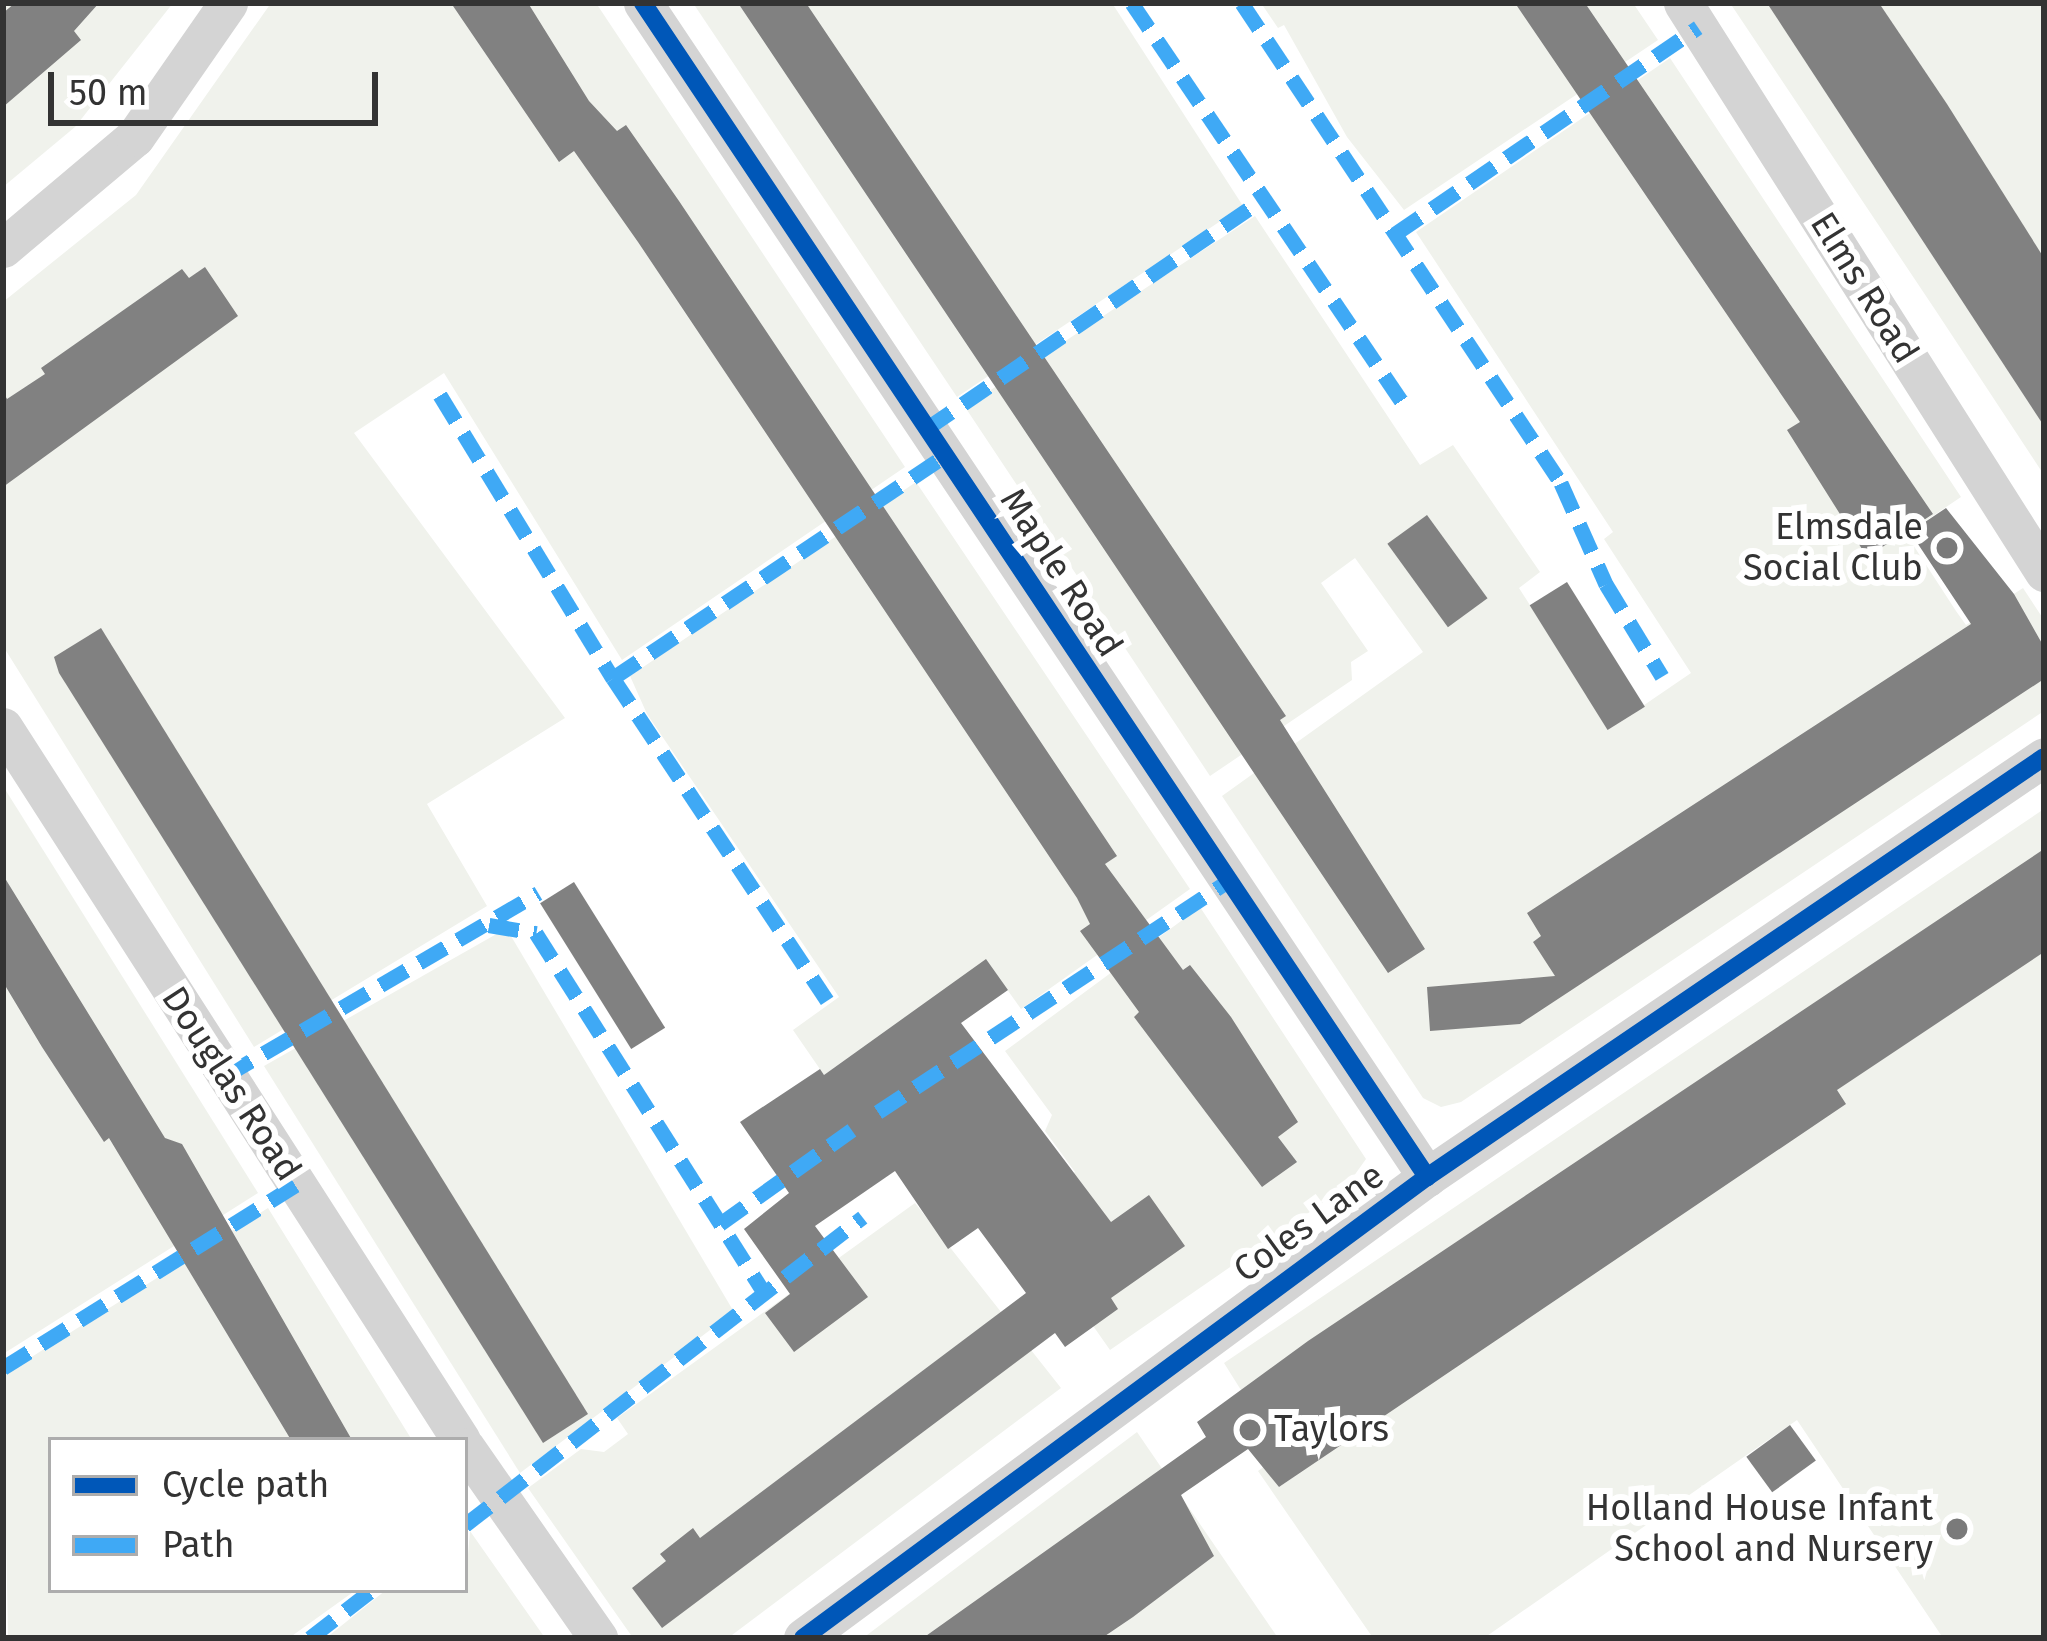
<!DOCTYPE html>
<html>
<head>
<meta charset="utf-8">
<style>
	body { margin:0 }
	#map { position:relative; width:2047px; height:1641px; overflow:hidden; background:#fff; font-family:"Fira Sans",sans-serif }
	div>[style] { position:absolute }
	.green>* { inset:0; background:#f0f2ec }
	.building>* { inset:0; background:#818181; transform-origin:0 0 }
	.minor>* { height:39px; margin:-19.5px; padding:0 19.5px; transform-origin:19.5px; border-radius:19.5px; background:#d4d4d4 }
	.quiet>* { height:15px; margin-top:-7.5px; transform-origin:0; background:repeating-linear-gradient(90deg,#3fa9f5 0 30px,transparent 0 45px) }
	.cycleway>* { height:18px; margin:-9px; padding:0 9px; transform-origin:9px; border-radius:9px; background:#0057b8 }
	.dots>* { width:33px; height:33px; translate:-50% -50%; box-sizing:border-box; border:6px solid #fff; border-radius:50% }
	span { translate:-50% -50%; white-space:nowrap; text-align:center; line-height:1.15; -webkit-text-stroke:12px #fff; paint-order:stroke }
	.street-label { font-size:36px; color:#333 }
	.poi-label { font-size:36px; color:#333 }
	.right { translate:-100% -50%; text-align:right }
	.left { translate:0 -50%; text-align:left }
	.frame { position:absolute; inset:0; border:6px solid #333; pointer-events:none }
	.legend { position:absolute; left:48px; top:1437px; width:420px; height:156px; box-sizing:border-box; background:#fff; border:3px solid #adadad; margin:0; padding:15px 21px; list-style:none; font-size:36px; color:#333 }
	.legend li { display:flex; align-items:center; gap:24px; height:60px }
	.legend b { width:60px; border:3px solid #adadad }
	.scale { position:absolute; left:48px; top:72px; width:330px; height:54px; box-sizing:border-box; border:6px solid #333; border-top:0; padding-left:15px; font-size:36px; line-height:42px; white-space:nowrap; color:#333; -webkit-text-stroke:9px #fff; paint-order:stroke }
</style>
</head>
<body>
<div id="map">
	<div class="green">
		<i style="clip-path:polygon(3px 3px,173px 3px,75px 127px,3px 187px)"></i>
		<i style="clip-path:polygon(271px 3px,596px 3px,905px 467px,622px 660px,444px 373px,354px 433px,565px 718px,427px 804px,487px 906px,254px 1047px,3px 646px,3px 302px,136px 195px)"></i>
		<i style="clip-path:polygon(693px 3px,1112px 3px,1243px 206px,957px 397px)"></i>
		<i style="clip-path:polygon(1261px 3px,1633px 3px,1658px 40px,1404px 210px,1347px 137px,1284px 25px,1278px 28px)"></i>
		<i style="clip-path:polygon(1730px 3px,2044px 3px,2044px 475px,1936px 311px)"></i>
		<i style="clip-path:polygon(1670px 58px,1961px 497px,1906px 534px,1956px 611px,1966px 625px,2023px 588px,2044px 620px,2044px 711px,1461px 1102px,1441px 1107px,1423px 1098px,1222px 796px,1423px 652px,1355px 558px,1321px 583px,1368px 651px,1351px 662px,1352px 680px,1210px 776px,965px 407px,1255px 216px,1420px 465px,1453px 445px,1540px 572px,1519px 588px,1609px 729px,1691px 673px,1604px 539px,1613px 532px,1416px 232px)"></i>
		<i style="clip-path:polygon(916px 482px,1190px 889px,1021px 1009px,986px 960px,824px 1075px,793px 1030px,839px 997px,647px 714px,630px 676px)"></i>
		<i style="clip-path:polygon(3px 786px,258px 1193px,3px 1354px)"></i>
		<i style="clip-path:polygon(2044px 809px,2044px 1638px,1943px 1638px,1797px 1420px,1484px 1638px,1373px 1638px,1258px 1471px,1265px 1466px,1279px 1487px,1295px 1476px,1224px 1363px)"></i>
		<i style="clip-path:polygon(1200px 907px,1366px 1159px,1346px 1187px,1110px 1350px,1016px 1216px,1075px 1172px,1045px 1131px,1052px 1115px,1005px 1051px)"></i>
		<i style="clip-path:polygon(500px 932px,511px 936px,734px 1312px,520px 1473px,264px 1066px)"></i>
		<i style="clip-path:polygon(915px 1203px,1061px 1388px,728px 1638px,633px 1638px,528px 1488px,581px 1449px,604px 1452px,628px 1434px,617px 1418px)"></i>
		<i style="clip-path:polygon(268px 1208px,412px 1440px,51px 1440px,51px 1590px,356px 1590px,289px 1638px,8px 1638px,3px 1375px)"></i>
		<i style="clip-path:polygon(1137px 1432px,1278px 1638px,863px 1638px)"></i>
		<i style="clip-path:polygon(470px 1531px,545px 1638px,326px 1638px,386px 1590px,465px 1590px)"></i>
	</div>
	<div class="building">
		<i style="clip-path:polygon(15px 3px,99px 3px,74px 31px,81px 40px,3px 107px,3px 13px)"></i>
		<i style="clip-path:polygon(451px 3px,528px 3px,589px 101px,617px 131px,626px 125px,679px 201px,1117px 856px,1105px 864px,1183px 970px,1190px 965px,1231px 1017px,1298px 1122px,1278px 1137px,1297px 1162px,1262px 1187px,1134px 1017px,1139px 1012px,1080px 931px,1090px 924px,1077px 898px,638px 242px,574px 151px,559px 162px)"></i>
		<i style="clip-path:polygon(738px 3px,806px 3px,1286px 716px,1280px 720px,1425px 949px,1388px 973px)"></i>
		<i style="clip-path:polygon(1515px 3px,1585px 3px,1933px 514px,1867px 557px,1787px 430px,1800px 422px)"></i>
		<i style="clip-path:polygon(1767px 3px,1879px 3px,1947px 104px,2044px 258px,2044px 426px)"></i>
		<i style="clip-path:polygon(205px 267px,238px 316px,3px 487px,3px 392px,7px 399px,45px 374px,41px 368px,182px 269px,189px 278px)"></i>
		<i style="clip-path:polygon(1946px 508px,2014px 594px,2044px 647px,2044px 679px,1520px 1024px,1430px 1031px,1427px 987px,1555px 976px,1533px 942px,1541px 936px,1527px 913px,1971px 624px,1910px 532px)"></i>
		<i style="left:1427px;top:515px;width:103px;height:49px;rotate:54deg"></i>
		<i style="left:1567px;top:582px;width:147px;height:44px;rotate:58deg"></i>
		<i style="clip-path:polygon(101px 628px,588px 1414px,543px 1443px,59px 673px,54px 657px)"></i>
		<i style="clip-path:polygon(2044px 849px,2044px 952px,1837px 1090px,1846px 1104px,1279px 1487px,1248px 1449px,1181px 1495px,1214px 1556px,1133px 1617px,1102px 1638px,923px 1638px,1206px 1437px,1197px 1422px,1308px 1341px)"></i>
		<i style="clip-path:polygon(3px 875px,165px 1138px,182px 1144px,352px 1440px,291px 1440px,109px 1138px,104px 1142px,42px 1047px,3px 982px)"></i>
		<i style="left:574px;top:882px;width:172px;height:40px;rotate:58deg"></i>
		<i style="clip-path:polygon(986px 959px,1008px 990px,961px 1023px,1111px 1222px,1149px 1195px,1185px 1246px,1111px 1298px,1118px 1309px,1065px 1347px,1055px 1333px,662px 1628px,632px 1588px,666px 1561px,660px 1554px,693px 1528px,700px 1538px,1026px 1293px,978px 1228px,948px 1249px,895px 1171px,815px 1226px,868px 1297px,794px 1352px,765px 1313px,790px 1294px,744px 1229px,789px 1193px,740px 1122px,820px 1069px,824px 1075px)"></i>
		<i style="left:1790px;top:1425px;width:44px;height:54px;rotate:54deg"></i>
	</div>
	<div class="minor">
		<i style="left:643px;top:3px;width:1412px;rotate:56.26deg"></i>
		<i style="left:1683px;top:3px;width:674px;rotate:57.61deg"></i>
		<i style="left:3px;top:248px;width:172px;rotate:-40.1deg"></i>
		<i style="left:135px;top:137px;width:163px;rotate:-55.2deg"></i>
		<i style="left:3px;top:727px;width:847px;rotate:57.29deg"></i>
		<i style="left:465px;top:1447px;width:233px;rotate:55.1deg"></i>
		<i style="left:803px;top:1638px;width:776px;rotate:-36.46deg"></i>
		<i style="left:1427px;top:1177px;width:746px;rotate:-34.24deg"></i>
	</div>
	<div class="quiet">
		<i style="left:1132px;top:3px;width:494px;rotate:55.9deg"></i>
		<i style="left:1242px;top:3px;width:576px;rotate:56.39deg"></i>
		<i style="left:1561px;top:483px;width:111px;rotate:66deg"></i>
		<i style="left:1606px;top:584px;width:108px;rotate:58.7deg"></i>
		<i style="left:1395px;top:234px;width:367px;rotate:-34.3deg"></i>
		<i style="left:440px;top:395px;width:332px;rotate:58.6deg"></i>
		<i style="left:613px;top:678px;width:387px;rotate:56.4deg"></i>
		<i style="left:926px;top:429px;width:407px;rotate:-34.3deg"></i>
		<i style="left:613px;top:678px;width:399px;rotate:-33.8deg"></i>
		<i style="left:489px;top:925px;width:48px;rotate:9.7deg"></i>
		<i style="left:536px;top:933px;width:429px;rotate:57.6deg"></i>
		<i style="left:225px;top:1076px;width:363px;rotate:-30.3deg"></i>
		<i style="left:878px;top:1112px;width:416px;rotate:-33.4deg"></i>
		<i style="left:720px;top:1224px;width:162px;rotate:-35.5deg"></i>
		<i style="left:3px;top:1368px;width:345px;rotate:-32deg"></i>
		<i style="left:465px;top:1525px;width:503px;rotate:-37.74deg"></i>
		<i style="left:310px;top:1638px;width:78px;rotate:-37.7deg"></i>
	</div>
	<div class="cycleway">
		<i style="left:643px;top:3px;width:1412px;rotate:56.26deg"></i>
		<i style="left:803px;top:1638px;width:776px;rotate:-36.46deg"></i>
		<i style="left:1427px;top:1177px;width:746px;rotate:-34.24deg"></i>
	</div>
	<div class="dots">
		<i style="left:1947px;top:548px;background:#7a7a7a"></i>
		<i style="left:1250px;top:1430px;background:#7a7a7a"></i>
		<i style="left:1957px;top:1529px;background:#7a7a7a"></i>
	</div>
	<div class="street-label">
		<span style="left:1864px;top:288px;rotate:58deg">Elms Road</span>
		<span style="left:1061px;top:573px;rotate:57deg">Maple Road</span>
		<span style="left:231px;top:1084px;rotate:57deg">Douglas Road</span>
		<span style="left:1309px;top:1223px;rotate:-36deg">Coles Lane</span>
	</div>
	<div class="poi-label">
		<span class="right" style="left:1923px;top:548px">Elmsdale<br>Social Club</span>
		<span class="left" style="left:1274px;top:1430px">Taylors</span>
		<span class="right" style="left:1933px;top:1529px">Holland House Infant<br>School and Nursery</span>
	</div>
	<div class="frame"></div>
	<ul class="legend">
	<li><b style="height:15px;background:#0057b8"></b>Cycle path</li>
	<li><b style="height:15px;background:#3fa9f5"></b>Path</li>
	</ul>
	<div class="scale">50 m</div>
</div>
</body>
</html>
